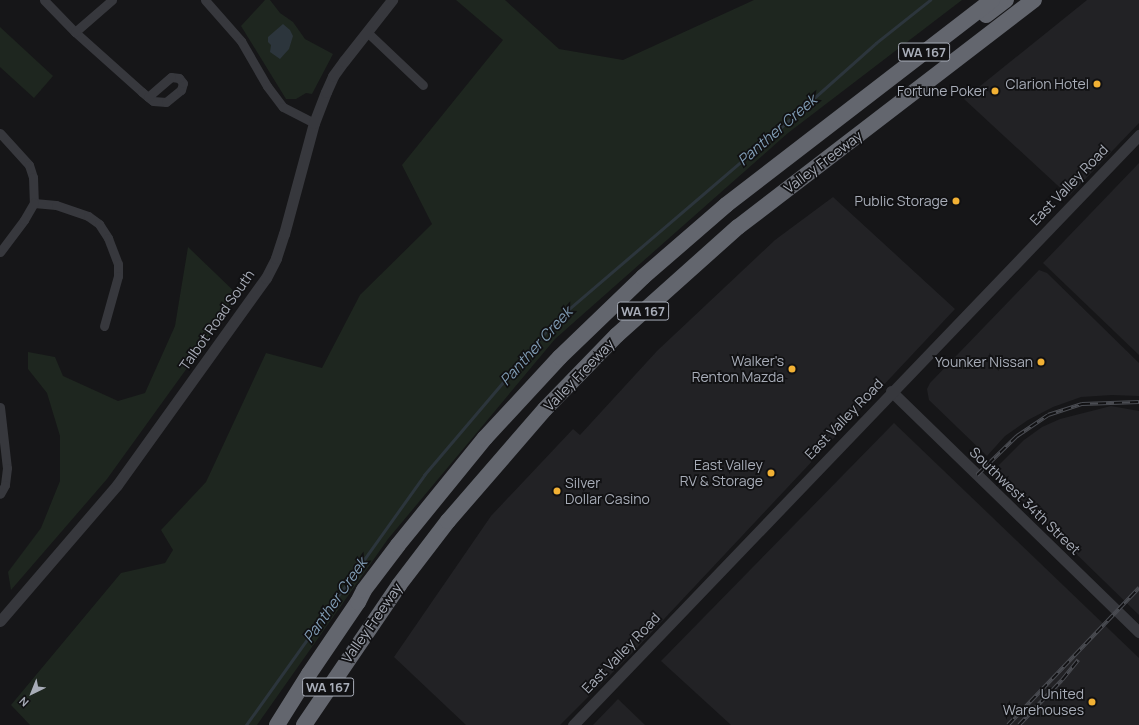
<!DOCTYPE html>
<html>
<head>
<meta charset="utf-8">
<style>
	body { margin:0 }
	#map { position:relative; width:1139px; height:725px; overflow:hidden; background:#161618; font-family:Manrope,sans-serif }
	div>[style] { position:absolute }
	.built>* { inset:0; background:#222225 }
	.green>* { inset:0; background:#1e261f }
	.water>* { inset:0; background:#2c353c }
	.stream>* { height:2.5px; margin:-1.25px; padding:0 1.25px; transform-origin:1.25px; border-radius:1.25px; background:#2c353c }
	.minor>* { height:9px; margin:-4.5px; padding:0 4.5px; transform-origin:4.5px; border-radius:4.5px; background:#37383d }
	.tertiary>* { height:11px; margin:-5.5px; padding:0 5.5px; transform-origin:5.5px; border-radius:5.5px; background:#37383d }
	.motorway>* { height:16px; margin:-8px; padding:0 8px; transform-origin:8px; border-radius:8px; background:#63666e }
	.rail>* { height:4px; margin-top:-2px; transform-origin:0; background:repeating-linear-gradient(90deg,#111113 0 8px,#4a4c52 0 16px); box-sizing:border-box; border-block:1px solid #4a4c52 }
	.dots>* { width:11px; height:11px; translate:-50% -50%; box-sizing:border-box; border:2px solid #111113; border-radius:50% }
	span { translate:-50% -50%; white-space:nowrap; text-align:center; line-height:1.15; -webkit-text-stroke:3.5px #111113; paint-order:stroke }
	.shield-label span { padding:1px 3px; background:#111113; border:1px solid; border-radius:3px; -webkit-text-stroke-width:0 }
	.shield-label { font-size:13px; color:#a8adb8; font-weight:700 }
	.poi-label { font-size:14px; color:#a8adb8 }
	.right { translate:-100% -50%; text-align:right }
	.left { translate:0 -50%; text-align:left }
	.street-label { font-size:14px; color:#a8adb8 }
	.water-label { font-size:15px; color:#7f9bb3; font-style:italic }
	.north { position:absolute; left:12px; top:673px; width:40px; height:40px; -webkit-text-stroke:3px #111113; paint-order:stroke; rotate:223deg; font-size:11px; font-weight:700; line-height:16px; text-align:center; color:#a8adb8 }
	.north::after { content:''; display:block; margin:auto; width:14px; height:18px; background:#a8adb8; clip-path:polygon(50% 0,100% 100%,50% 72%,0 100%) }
</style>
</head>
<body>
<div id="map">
	<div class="built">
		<i style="clip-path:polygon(1087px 0,1139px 0,1139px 123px,1069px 196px,964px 99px)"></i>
		<i style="clip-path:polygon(1139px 163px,1139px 355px,1043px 263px)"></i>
		<i style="clip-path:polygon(833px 197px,955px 309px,634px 651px,560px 725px,466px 725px,394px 657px,491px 516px,573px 429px,580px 435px,657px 351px,775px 240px)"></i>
		<i style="clip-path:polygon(1039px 270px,1047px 273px,1139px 363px,1139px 396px,1112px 395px,1081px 397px,1053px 407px,1028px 420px,1005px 436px,987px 456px,929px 400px,927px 389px,930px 383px)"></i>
		<i style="clip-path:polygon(1111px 406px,1139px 411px,1139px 615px,992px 472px,1024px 440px,1042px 427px,1060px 419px)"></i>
		<i style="clip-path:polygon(894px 423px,1139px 658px,1139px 725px,731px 725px,661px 661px)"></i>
		<i style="clip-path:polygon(618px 699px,645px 725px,593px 725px)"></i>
	</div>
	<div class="green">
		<i style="clip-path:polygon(265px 0,270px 0,280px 13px,293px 22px,305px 39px,333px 54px,312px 94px,306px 93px,296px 99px,286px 99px,241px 26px)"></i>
		<i style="clip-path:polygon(456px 0,505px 0,559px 49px,623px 60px,754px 0,962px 0,788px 133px,555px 339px,388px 539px,257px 725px,30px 725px,11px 705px,121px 573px,165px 563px,173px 550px,161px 530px,206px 482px,266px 353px,322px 368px,360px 295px,432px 224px,402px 165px,503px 40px)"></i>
		<i style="clip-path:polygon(0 27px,53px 76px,34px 98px,0 67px)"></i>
		<i style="clip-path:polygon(188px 247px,239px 296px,107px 479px,11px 590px,8px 572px,41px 528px,60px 481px,60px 436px,47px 393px,28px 369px,28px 352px,55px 357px,63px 376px,118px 401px,145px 393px,175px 326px)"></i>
	</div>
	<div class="water">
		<i style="clip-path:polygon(283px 24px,290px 30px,293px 36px,289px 49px,280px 59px,270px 52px,271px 45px,268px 42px,268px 37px)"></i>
	</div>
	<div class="stream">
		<i style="left:246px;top:725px;width:307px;rotate:-54.5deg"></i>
		<i style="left:424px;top:475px;width:202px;rotate:-49.6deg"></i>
		<i style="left:555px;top:321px;width:292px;rotate:-40.6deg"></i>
		<i style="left:777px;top:131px;width:132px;rotate:-41.6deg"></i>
		<i style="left:876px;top:43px;width:69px;rotate:-38.5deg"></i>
	</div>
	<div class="minor">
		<i style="left:44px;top:0;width:45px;rotate:45.9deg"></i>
		<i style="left:75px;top:32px;width:90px;rotate:41.8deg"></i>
		<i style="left:142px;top:92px;width:8px;rotate:40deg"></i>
		<i style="left:148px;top:97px;width:6px;rotate:39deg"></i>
		<i style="left:153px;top:101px;width:13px;rotate:4deg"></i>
		<i style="left:166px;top:102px;width:19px;rotate:-39deg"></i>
		<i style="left:181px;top:90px;width:7px;rotate:-74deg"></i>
		<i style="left:183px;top:83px;width:6px;rotate:-129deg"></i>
		<i style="left:179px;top:78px;width:8px;rotate:-173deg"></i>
		<i style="left:171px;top:77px;width:30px;rotate:139deg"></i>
		<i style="left:205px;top:0;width:55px;rotate:48.7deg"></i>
		<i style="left:241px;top:41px;width:52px;rotate:60deg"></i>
		<i style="left:267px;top:86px;width:26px;rotate:53deg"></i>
		<i style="left:283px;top:107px;width:35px;rotate:27deg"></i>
		<i style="left:75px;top:32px;width:49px;rotate:-40.9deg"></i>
		<i style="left:367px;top:32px;width:77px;rotate:43.4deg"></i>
		<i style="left:0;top:133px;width:43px;rotate:47.8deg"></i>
		<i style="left:29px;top:165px;width:13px;rotate:72deg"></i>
		<i style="left:33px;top:177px;width:26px;rotate:88deg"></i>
		<i style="left:34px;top:203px;width:22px;rotate:5deg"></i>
		<i style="left:56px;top:205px;width:34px;rotate:19deg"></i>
		<i style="left:88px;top:216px;width:14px;rotate:36deg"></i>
		<i style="left:99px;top:224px;width:17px;rotate:57deg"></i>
		<i style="left:108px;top:238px;width:28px;rotate:69deg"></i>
		<i style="left:118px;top:264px;width:12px;rotate:90deg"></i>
		<i style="left:118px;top:276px;width:52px;rotate:105.6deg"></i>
		<i style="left:0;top:252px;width:40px;rotate:-53deg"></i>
		<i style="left:24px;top:220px;width:20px;rotate:-60deg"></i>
		<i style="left:0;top:407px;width:61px;rotate:83.5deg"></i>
		<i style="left:7px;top:468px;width:17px;rotate:97deg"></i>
		<i style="left:5px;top:485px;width:10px;rotate:119deg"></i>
	</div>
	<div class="tertiary">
		<i style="left:891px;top:391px;width:346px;rotate:44.2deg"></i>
		<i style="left:0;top:621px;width:179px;rotate:-49.3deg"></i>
		<i style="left:117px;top:485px;width:255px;rotate:-54.3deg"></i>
		<i style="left:266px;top:278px;width:22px;rotate:-63deg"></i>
		<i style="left:276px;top:258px;width:25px;rotate:-72deg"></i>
		<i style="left:284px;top:234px;width:115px;rotate:-74.9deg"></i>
		<i style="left:314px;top:123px;width:33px;rotate:-69deg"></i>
		<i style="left:326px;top:92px;width:17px;rotate:-66deg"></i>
		<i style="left:333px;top:76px;width:19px;rotate:-54deg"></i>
		<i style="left:344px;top:61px;width:78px;rotate:-51.8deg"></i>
		<i style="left:573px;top:725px;width:818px;rotate:-46.19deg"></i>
	</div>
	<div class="motorway">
		<i style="left:986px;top:15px;width:25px;rotate:-37deg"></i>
		<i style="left:277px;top:725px;width:60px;rotate:-57.9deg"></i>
		<i style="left:309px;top:674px;width:87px;rotate:-55.8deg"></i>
		<i style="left:358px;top:602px;width:13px;rotate:-63deg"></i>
		<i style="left:364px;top:590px;width:56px;rotate:-52.9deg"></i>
		<i style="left:398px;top:545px;width:138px;rotate:-50.9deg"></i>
		<i style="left:485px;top:438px;width:110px;rotate:-47.2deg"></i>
		<i style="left:560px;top:357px;width:115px;rotate:-43.9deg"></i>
		<i style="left:643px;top:277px;width:110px;rotate:-40.9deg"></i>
		<i style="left:726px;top:205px;width:336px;rotate:-37.6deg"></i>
		<i style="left:304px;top:725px;width:169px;rotate:-55.8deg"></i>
		<i style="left:399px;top:585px;width:81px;rotate:-52.6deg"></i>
		<i style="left:448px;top:521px;width:148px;rotate:-49.1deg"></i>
		<i style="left:545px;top:409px;width:103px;rotate:-45.8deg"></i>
		<i style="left:617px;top:335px;width:162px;rotate:-41.8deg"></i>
		<i style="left:738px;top:227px;width:373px;rotate:-37.5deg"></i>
	</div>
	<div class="rail">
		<i style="left:977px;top:475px;width:56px;rotate:-44.3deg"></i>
		<i style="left:1017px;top:436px;width:37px;rotate:-34deg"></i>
		<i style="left:1048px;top:415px;width:36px;rotate:-18deg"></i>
		<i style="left:1082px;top:404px;width:57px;rotate:-2deg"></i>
		<i style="left:1008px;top:725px;width:190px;rotate:-46.3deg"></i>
		<i style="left:1019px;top:725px;width:62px;rotate:-46.3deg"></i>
		<i style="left:1062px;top:680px;width:26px;rotate:-51deg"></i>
	</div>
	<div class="dots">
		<i style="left:1097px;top:84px;background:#f2b134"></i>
		<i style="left:995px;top:91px;background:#f2b134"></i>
		<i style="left:956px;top:201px;background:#f2b134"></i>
		<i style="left:1041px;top:362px;background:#f2b134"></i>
		<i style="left:792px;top:369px;background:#f2b134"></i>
		<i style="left:771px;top:473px;background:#f2b134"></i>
		<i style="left:557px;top:491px;background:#f2b134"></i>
		<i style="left:1092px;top:702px;background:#f2b134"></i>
	</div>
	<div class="shield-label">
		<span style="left:924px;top:52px">WA 167</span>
		<span style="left:643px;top:311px">WA 167</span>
		<span style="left:328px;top:687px">WA 167</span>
	</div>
	<div class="poi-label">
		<span class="right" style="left:1089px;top:84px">Clarion Hotel</span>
		<span class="right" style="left:987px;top:91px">Fortune Poker</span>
		<span class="right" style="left:948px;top:201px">Public Storage</span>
		<span class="right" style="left:784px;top:369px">Walker's<br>Renton Mazda</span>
		<span class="right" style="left:1033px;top:362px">Younker Nissan</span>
		<span class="right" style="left:763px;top:473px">East Valley<br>RV &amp; Storage</span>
		<span class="left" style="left:565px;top:491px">Silver<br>Dollar Casino</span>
		<span class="right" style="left:1084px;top:702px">United<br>Warehouses</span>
	</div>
	<div class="street-label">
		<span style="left:823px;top:162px;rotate:-37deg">Valley Freeway</span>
		<span style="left:1069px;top:185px;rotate:-46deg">East Valley Road</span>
		<span style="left:217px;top:320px;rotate:-55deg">Talbot Road South</span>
		<span style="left:579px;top:375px;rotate:-46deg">Valley Freeway</span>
		<span style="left:844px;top:419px;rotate:-46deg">East Valley Road</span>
		<span style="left:1025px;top:501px;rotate:44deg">Southwest 34th Street</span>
		<span style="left:372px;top:623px;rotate:-55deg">Valley Freeway</span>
		<span style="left:621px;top:653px;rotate:-46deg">East Valley Road</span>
	</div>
	<div class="water-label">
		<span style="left:777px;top:130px;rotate:-41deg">Panther Creek</span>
		<span style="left:536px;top:346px;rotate:-48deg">Panther Creek</span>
		<span style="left:335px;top:600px;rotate:-55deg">Panther Creek</span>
	</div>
	<div class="north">N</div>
</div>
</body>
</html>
